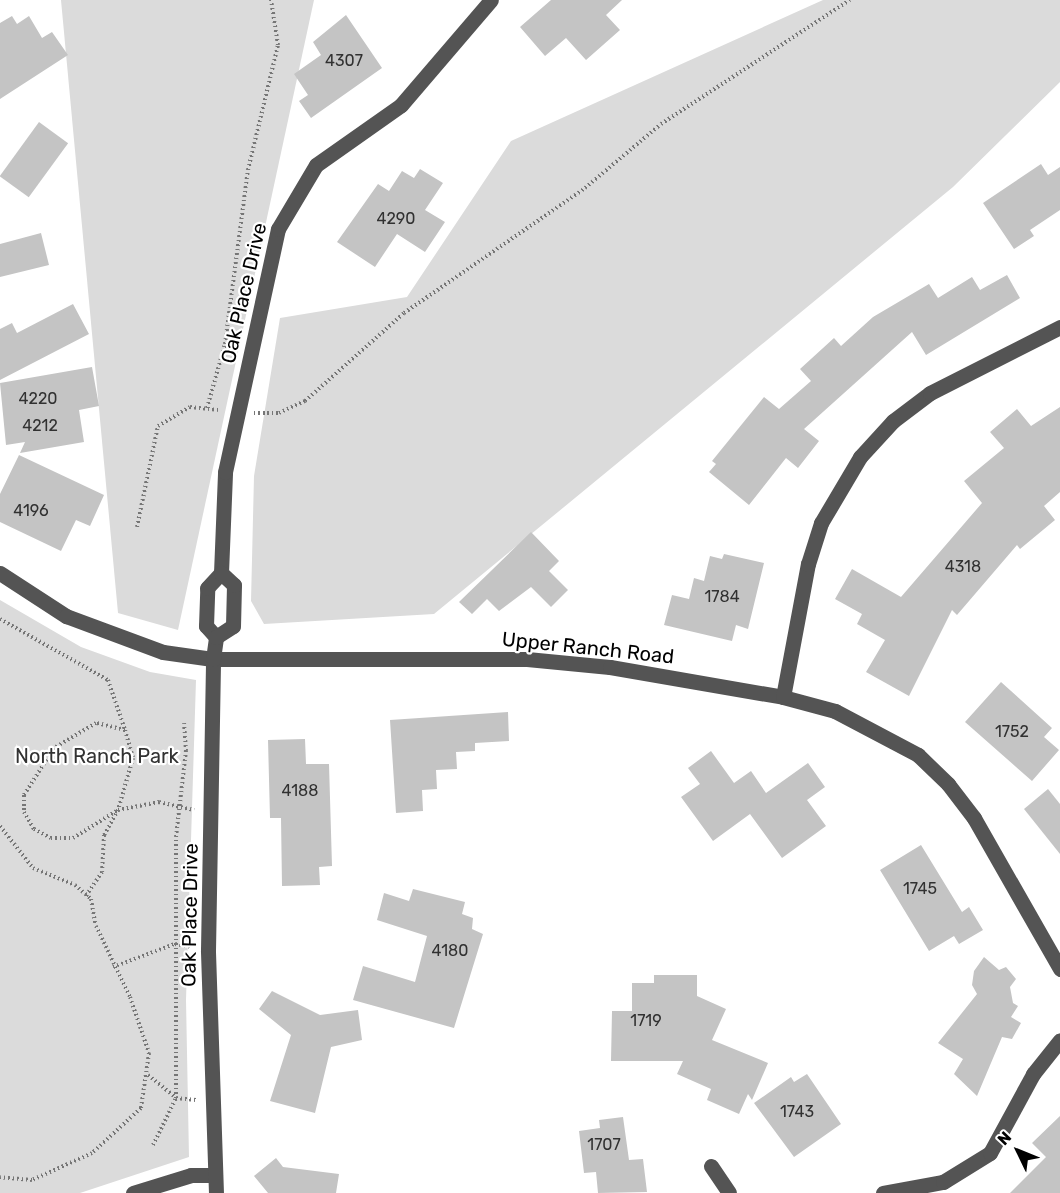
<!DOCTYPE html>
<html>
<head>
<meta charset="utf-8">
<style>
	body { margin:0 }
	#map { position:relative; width:1060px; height:1193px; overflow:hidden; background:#fff; font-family:Rubik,sans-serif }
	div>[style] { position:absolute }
	.green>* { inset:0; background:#dbdbdb }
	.building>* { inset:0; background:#c4c4c4; transform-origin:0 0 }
	.path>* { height:4px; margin-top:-2px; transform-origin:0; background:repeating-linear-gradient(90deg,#767676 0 1.5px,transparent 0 4.5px) }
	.minor>* { height:15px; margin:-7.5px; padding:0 7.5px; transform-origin:7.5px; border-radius:7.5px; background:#545454 }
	span { translate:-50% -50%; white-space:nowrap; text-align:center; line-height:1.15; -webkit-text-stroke:4.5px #fff; paint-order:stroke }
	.number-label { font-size:16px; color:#313131 }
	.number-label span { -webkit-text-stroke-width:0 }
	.street-label { font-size:20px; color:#000 }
	.park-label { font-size:20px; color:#323232 }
	.north { position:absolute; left:988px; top:1121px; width:60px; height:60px; -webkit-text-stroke:4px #fff; paint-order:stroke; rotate:313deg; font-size:16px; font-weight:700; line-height:24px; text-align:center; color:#000 }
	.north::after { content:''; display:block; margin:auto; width:21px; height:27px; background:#000; clip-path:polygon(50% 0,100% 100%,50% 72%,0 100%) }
</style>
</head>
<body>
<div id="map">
	<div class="green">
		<i style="clip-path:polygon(61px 0,314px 0,178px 630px,118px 613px)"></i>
		<i style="clip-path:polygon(823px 0,1060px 0,1060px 82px,953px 187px,434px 614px,264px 624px,251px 601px,254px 476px,280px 318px,407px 297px,511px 141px)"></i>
		<i style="clip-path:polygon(0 600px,81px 647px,150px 672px,196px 680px,186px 1000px,189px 1157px,80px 1193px,0 1193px)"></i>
	</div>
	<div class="building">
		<i style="clip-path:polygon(551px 0,622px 0,606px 15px,620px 30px,586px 60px,566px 38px,545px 56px,520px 27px)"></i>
		<i style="clip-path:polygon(346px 15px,382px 68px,311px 118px,299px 101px,308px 95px,294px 74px,321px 55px,313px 42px)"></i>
		<i style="clip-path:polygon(12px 16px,17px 24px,29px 16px,42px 38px,52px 32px,68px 55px,0 99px,0 23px)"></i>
		<i style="left:39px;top:122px;width:36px;height:67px;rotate:36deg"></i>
		<i style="clip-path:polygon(1041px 164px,1048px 175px,1060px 167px,1060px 210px,1030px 230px,1034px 236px,1014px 249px,983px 203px)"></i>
		<i style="clip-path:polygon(420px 169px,443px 183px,425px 210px,445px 222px,425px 252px,397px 234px,375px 267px,337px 242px,378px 184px,389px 191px,402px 171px,414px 178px)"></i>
		<i style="clip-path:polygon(41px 233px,49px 265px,0 277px,0 244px)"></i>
		<i style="clip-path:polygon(1007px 275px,1020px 298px,926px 355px,912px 332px,804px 429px,819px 441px,798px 468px,786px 458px,749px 505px,709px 472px,716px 464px,712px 461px,764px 397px,779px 409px,811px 381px,800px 369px,834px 338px,841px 346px,873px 317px,929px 284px,938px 298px,972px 277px,980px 290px)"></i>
		<i style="clip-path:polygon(73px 304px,89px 334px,0 380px,0 329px,12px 323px,17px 333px)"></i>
		<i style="clip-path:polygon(92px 367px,99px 406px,79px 410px,84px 442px,20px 453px,25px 442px,6px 445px,0 383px)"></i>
		<i style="clip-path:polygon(1060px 407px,1060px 492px,1044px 506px,1055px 520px,1020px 549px,1017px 545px,957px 615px,952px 610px,909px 696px,866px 672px,885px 640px,857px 624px,862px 614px,835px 599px,852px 569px,901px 597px,982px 503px,964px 481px,1004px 448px,990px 432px,1017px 409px,1031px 426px)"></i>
		<i style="clip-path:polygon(19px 455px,104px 495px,90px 526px,76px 520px,61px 551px,0 522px,0 494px)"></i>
		<i style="clip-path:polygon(531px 532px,559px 561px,549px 571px,568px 590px,551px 607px,531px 587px,499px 611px,487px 599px,472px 614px,459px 602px)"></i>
		<i style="clip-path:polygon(724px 554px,764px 563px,748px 629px,736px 625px,732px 641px,664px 625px,672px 595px,689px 599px,694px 578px,704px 581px,710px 556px,722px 559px)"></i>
		<i style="clip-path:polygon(1001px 682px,1052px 728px,1044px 737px,1059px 750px,1032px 781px,965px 722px)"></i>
		<i style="clip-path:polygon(508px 712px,509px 741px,475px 743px,475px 751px,456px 752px,457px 769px,436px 770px,437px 789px,422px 790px,423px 811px,396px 813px,390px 720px)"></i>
		<i style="clip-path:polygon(305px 739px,306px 764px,329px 764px,332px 866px,319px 867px,320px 885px,282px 886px,281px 818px,270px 818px,268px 740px)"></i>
		<i style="clip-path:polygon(711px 751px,734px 783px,751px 771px,766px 793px,808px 763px,825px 787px,807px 800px,826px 826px,782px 858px,750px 814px,713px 841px,681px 797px,700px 784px,688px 768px)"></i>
		<i style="clip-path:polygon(1048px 789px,1060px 804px,1060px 854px,1024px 809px)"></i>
		<i style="clip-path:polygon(921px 845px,962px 912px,969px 907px,983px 930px,959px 944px,954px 936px,929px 951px,880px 870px)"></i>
		<i style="clip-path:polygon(413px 889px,465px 902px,462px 914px,473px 918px,472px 929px,483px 934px,454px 1028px,353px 1000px,363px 966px,415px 982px,427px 936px,377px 920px,384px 893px,409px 901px)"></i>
		<i style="clip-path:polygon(984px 957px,999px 970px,1006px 967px,1016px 979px,1010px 987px,1013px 1003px,1018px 1006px,1011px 1017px,1021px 1023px,1012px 1039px,1002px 1037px,977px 1096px,954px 1074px,963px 1059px,938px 1043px,977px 994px,972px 985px,974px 971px)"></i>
		<i style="clip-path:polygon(654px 975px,697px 975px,697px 996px,726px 1009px,712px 1040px,768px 1063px,752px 1100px,748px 1094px,739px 1114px,707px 1100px,711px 1089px,677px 1074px,683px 1061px,611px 1061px,612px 1011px,632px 1011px,632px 983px,654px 983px)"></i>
		<i style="clip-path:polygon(272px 991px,320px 1015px,358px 1010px,362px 1040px,331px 1047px,315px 1113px,270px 1101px,291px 1035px,259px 1009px)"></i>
		<i style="clip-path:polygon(807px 1074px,841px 1124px,794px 1157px,754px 1103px,791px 1077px,794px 1082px)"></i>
		<i style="clip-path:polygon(1060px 1116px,1060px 1193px,1010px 1193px,1046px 1157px,1032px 1143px)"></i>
		<i style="clip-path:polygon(623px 1117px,629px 1160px,643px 1159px,647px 1192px,598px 1193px,596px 1172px,584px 1173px,579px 1131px,600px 1128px,599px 1120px)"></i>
		<i style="clip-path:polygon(276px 1158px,283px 1167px,339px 1174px,336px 1193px,268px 1193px,254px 1176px)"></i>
	</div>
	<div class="path">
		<i style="left:207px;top:408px;width:66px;rotate:-74.3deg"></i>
		<i style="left:225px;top:344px;width:176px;rotate:-82.5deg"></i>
		<i style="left:248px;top:170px;width:129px;rotate:-76.5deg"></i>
		<i style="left:278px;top:45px;width:46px;rotate:-98.8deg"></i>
		<i style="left:254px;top:413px;width:25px"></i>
		<i style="left:279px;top:413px;width:29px;rotate:-25deg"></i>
		<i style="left:305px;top:401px;width:132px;rotate:-41.6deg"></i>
		<i style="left:404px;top:313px;width:220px;rotate:-34.6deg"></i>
		<i style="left:585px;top:188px;width:99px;rotate:-40.1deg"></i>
		<i style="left:661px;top:124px;width:226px;rotate:-33.3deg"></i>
		<i style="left:137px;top:527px;width:103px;rotate:-78.3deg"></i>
		<i style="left:158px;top:426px;width:37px;rotate:-31deg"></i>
		<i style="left:190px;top:407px;width:30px;rotate:6deg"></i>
		<i style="left:0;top:619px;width:124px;rotate:29.5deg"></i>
		<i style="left:108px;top:680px;width:53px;rotate:71.2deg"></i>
		<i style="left:125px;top:730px;width:29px;rotate:74deg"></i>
		<i style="left:133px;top:758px;width:54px;rotate:106.1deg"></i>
		<i style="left:118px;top:810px;width:29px;rotate:119deg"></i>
		<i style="left:104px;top:835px;width:37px;rotate:93deg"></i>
		<i style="left:102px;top:872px;width:29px;rotate:124deg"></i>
		<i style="left:125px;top:730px;width:30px;rotate:-166deg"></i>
		<i style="left:96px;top:723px;width:49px;rotate:149.2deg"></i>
		<i style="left:54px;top:748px;width:56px;rotate:122.6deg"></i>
		<i style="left:24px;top:795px;width:17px;rotate:90deg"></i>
		<i style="left:24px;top:812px;width:20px;rotate:60deg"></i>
		<i style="left:34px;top:829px;width:19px;rotate:28deg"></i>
		<i style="left:51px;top:838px;width:22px"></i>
		<i style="left:73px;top:838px;width:53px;rotate:-31.9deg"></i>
		<i style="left:118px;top:810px;width:42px;rotate:-11deg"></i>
		<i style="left:159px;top:802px;width:36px;rotate:13deg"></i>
		<i style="left:0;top:826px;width:53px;rotate:51.8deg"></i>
		<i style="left:33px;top:868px;width:45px;rotate:22deg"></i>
		<i style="left:75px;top:885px;width:21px;rotate:41deg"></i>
		<i style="left:91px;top:899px;width:27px;rotate:80deg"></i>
		<i style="left:96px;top:926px;width:79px;rotate:64.4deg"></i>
		<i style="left:130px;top:997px;width:59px;rotate:71.3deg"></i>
		<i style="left:149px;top:1053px;width:56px;rotate:98.3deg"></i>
		<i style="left:141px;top:1108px;width:67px;rotate:137.4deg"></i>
		<i style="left:92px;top:1153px;width:66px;rotate:155.8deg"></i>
		<i style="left:32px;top:1180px;width:32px;rotate:-175deg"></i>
		<i style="left:113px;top:967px;width:66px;rotate:-20.4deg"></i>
		<i style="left:175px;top:944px;width:17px;rotate:10deg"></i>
		<i style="left:148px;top:1075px;width:36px;rotate:39deg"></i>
		<i style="left:176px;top:1098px;width:20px;rotate:6deg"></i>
		<i style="left:153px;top:1145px;width:52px;rotate:-63.9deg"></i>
		<i style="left:176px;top:1098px;width:261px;rotate:-90deg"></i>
		<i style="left:176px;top:837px;width:87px;rotate:-83.4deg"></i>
		<i style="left:186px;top:751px;width:28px;rotate:-94deg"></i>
	</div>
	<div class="minor">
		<i style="left:0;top:573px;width:79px;rotate:33.1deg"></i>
		<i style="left:66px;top:616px;width:103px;rotate:20.4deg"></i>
		<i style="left:163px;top:652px;width:50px;rotate:8deg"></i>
		<i style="left:213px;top:659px;width:314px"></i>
		<i style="left:527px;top:659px;width:83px;rotate:5.5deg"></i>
		<i style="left:610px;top:667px;width:176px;rotate:9.8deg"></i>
		<i style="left:783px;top:697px;width:54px;rotate:15.1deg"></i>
		<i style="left:835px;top:711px;width:94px;rotate:27.9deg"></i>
		<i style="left:918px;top:755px;width:42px;rotate:44deg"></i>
		<i style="left:948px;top:784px;width:43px;rotate:52.6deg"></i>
		<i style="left:974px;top:818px;width:174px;rotate:60.3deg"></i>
		<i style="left:216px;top:637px;width:15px;rotate:-132deg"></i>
		<i style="left:206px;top:626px;width:38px;rotate:-88deg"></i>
		<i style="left:207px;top:588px;width:21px;rotate:-47deg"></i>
		<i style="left:221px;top:573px;width:101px;rotate:-87.7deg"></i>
		<i style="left:225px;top:472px;width:249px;rotate:-77.7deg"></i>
		<i style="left:278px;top:229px;width:74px;rotate:-59.3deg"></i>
		<i style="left:316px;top:165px;width:104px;rotate:-35.2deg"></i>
		<i style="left:401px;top:105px;width:138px;rotate:-49.4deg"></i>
		<i style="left:783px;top:697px;width:135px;rotate:-79.4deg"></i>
		<i style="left:808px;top:564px;width:43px;rotate:-72.4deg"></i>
		<i style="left:821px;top:523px;width:77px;rotate:-59.4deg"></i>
		<i style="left:860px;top:457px;width:49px;rotate:-47.5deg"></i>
		<i style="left:893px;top:421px;width:46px;rotate:-37.1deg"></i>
		<i style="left:930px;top:393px;width:146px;rotate:-26.9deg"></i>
		<i style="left:711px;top:1166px;width:32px;rotate:56deg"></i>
		<i style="left:133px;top:1193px;width:61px;rotate:-17.2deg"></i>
		<i style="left:191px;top:1175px;width:24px"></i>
		<i style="left:216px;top:1193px;width:243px;rotate:-91.9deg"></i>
		<i style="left:208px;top:950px;width:291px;rotate:-89deg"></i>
		<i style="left:213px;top:659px;width:22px;rotate:-82deg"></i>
		<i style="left:216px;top:637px;width:20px;rotate:-33deg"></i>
		<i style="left:233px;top:626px;width:41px;rotate:-88.6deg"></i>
		<i style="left:234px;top:585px;width:18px;rotate:-137deg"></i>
		<i style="left:883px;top:1193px;width:61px;rotate:-10.4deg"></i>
		<i style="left:943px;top:1182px;width:55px;rotate:-31.7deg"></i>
		<i style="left:990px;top:1153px;width:90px;rotate:-61.4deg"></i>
		<i style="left:1033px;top:1074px;width:43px;rotate:-51.5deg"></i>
	</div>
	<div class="number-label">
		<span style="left:344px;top:61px">4307</span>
		<span style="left:396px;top:219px">4290</span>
		<span style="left:38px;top:399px">4220</span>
		<span style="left:40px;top:426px">4212</span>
		<span style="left:31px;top:511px">4196</span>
		<span style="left:963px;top:567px">4318</span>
		<span style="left:722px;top:597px">1784</span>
		<span style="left:1012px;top:732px">1752</span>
		<span style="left:300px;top:791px">4188</span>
		<span style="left:920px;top:889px">1745</span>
		<span style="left:450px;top:951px">4180</span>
		<span style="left:646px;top:1021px">1719</span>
		<span style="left:797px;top:1112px">1743</span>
		<span style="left:604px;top:1145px">1707</span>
	</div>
	<div class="street-label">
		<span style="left:244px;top:293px;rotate:-77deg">Oak Place Drive</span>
		<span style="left:588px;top:648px;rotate:6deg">Upper Ranch Road</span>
		<span style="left:190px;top:915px;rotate:-89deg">Oak Place Drive</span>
	</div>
	<div class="park-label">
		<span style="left:97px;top:756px">North Ranch Park</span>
	</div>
	<div class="north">N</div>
</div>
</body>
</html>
